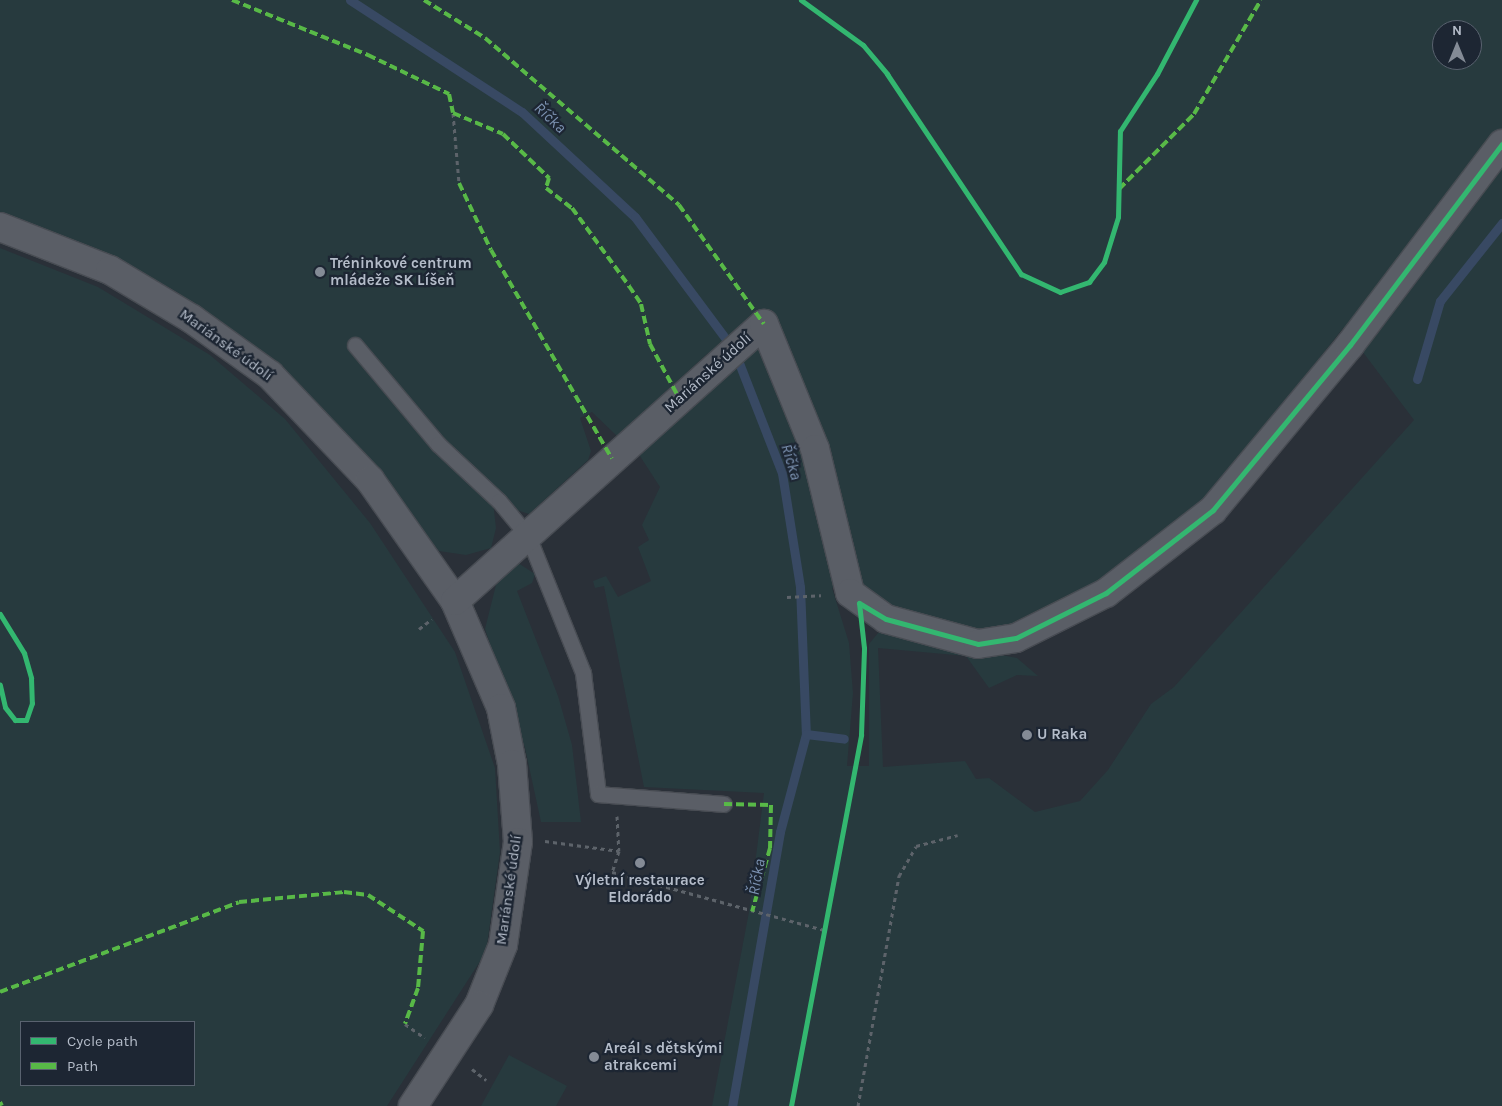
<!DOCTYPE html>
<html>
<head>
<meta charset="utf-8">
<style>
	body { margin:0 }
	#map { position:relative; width:1502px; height:1106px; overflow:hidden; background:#2a3038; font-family:Karla,sans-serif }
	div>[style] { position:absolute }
	.green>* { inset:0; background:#273a3e }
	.stream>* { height:9px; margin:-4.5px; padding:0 4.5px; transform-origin:4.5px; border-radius:4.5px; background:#384963 }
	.path>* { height:3px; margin-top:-1.5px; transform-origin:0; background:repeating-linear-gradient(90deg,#5d636a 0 4px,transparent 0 8px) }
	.roads { filter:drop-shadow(1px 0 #484c53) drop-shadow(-1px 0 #484c53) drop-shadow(0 1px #484c53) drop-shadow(0 -1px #484c53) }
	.lane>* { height:15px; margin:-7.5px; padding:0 7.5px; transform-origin:7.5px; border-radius:7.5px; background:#5a5e66 }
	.street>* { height:28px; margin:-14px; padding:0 14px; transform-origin:14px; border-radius:14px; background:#5a5e66 }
	.quiet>* { height:4px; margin-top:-2px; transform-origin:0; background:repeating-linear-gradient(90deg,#58b947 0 8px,transparent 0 12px) }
	.cycleway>* { height:5px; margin:-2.5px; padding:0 2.5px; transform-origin:2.5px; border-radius:2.5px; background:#33b770 }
	.dots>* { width:14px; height:14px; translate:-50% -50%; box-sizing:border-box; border:2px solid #1d2633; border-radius:50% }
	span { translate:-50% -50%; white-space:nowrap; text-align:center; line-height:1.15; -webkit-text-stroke:4.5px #1d2633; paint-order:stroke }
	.poi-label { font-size:15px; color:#b4bcc9; font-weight:700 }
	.left { translate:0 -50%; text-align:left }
	.street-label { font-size:15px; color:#b4bcc9 }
	.water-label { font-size:16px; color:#7c92b1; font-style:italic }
	.legend { position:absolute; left:20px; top:1021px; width:175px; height:65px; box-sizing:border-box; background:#1d2633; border:1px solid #59626f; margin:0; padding:6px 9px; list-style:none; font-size:15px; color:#b4bcc9 }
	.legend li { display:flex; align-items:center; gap:10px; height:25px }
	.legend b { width:25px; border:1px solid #59626f }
	.north { position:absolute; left:1432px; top:20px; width:50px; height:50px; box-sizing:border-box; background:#1d2633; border:1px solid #59626f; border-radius:50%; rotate:0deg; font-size:14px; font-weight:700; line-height:20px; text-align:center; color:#b4bcc9 }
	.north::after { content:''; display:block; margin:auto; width:18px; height:22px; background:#848b96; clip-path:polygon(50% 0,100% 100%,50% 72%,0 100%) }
</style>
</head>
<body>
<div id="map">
	<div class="green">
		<i style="clip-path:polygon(evenodd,0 0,1502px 0,1502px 1106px,712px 1106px,749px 912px,764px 793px,644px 787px,604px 586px,595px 588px,593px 581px,606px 576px,618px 597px,651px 581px,638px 547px,649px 540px,642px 525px,660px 487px,638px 453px,721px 380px,708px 353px,617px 436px,592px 412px,580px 418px,591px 451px,588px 460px,529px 514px,493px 502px,496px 528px,491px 548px,466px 555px,439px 551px,284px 373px,239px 336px,177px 292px,115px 258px,0 213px,0 0,1442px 30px,1472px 30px,1472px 60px,1442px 60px,1442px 30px,0 0,1344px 327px,1414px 420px,1174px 687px,1151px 704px,1108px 770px,1080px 801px,1035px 812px,989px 778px,976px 779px,965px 761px,883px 767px,878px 648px,966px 656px,989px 688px,1017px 675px,1038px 676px,1017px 658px,885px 632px,878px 633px,869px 644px,869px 766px,847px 766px,853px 693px,849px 643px,832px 588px,857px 581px,901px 615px,979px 634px,1013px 630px,1101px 584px,1204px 503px,1344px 327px)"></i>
		<i style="clip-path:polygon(evenodd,0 248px,98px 287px,210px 355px,285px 419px,370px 523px,455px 652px,495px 768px,500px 852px,486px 952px,387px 1106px,0 1106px,0 248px,21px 1022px,194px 1022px,194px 1085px,21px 1085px,21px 1022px)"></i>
		<i style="clip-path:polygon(518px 563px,535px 574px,532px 583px,517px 591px,558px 696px,572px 745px,581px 822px,541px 822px,525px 748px,485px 629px,496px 585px)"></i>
		<i style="clip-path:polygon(509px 1055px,567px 1086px,556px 1106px,481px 1106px)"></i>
	</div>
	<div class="stream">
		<i style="left:350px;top:0;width:205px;rotate:33.1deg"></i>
		<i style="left:522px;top:112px;width:154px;rotate:42.9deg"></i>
		<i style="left:635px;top:217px;width:166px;rotate:53.3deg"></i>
		<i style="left:734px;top:350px;width:132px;rotate:68.7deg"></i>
		<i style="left:782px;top:473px;width:115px;rotate:81deg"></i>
		<i style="left:800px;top:587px;width:147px;rotate:87.7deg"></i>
		<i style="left:806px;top:734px;width:101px;rotate:104.9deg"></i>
		<i style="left:780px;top:832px;width:278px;rotate:99.9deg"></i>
		<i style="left:1417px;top:379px;width:81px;rotate:-73.6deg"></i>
		<i style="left:1440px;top:301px;width:100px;rotate:-51.5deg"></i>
		<i style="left:806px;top:734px;width:38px;rotate:7deg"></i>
	</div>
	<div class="path">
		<i style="left:453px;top:113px;width:70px;rotate:85.1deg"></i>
		<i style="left:787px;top:597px;width:34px;rotate:-3deg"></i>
		<i style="left:419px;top:629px;width:16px;rotate:-38deg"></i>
		<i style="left:617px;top:816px;width:35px;rotate:87deg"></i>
		<i style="left:545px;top:841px;width:75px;rotate:7.7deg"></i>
		<i style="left:619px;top:851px;width:22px;rotate:108deg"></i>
		<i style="left:612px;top:872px;width:220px;rotate:15.3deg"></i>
		<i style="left:405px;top:1024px;width:24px;rotate:35deg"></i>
		<i style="left:472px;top:1069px;width:18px;rotate:38deg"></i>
		<i style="left:858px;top:1106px;width:234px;rotate:-79.9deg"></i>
		<i style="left:899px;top:876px;width:34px;rotate:-60deg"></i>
		<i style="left:916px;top:846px;width:43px;rotate:-14.7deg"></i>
	</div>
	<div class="roads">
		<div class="lane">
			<i style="left:355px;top:345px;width:129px;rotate:50deg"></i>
			<i style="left:438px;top:444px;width:83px;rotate:43.1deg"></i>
			<i style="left:499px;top:501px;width:45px;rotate:50.4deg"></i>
			<i style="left:528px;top:536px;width:148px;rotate:68.1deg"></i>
			<i style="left:583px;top:673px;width:122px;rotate:82.9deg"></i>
			<i style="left:598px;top:794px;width:126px;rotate:4.5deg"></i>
		</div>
		<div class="street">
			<i style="left:0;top:227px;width:118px;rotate:21.4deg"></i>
			<i style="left:110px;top:270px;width:96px;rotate:30.9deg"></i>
			<i style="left:192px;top:319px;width:96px;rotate:35.7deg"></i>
			<i style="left:270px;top:375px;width:145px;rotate:46.4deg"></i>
			<i style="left:370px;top:480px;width:148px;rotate:54.9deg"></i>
			<i style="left:455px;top:601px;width:116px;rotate:66.7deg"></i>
			<i style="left:501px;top:708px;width:57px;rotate:78.9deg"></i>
			<i style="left:512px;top:764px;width:78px;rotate:85.6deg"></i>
			<i style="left:518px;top:842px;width:104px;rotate:98.3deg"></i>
			<i style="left:503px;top:945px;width:65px;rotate:111.8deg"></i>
			<i style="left:479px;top:1005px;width:121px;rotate:123.2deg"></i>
			<i style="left:455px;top:601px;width:415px;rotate:-41.9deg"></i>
			<i style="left:764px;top:324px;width:135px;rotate:67.8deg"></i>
			<i style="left:815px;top:449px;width:148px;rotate:76.3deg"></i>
			<i style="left:850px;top:593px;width:44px;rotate:35.8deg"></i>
			<i style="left:886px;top:619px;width:95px;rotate:15.2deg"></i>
			<i style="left:978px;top:644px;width:38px;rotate:-9deg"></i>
			<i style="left:1016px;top:638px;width:101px;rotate:-26.6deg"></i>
			<i style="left:1106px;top:593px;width:135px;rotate:-37.8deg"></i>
			<i style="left:1213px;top:510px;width:214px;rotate:-50.3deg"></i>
			<i style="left:1350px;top:345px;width:252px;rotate:-52.9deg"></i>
		</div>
	</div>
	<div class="quiet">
		<i style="left:232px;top:0;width:147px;rotate:22deg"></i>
		<i style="left:368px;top:55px;width:90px;rotate:25.7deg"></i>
		<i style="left:449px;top:94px;width:19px;rotate:78deg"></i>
		<i style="left:453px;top:113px;width:54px;rotate:22.8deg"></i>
		<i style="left:503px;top:134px;width:64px;rotate:43.7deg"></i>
		<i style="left:549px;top:178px;width:10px;rotate:107deg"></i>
		<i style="left:546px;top:188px;width:33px;rotate:38deg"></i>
		<i style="left:572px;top:208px;width:97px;rotate:53.8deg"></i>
		<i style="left:629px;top:286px;width:22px;rotate:56deg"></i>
		<i style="left:641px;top:304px;width:41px;rotate:77.3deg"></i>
		<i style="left:650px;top:344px;width:61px;rotate:61.8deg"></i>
		<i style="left:424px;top:0;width:72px;rotate:31.9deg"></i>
		<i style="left:485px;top:38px;width:256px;rotate:40.7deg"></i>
		<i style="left:679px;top:205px;width:146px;rotate:54.5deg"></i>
		<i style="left:459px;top:183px;width:74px;rotate:64.5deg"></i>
		<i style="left:491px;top:250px;width:241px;rotate:59.9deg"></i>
		<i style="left:1119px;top:189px;width:106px;rotate:-45deg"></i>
		<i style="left:1194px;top:114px;width:132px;rotate:-59.6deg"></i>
		<i style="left:724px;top:804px;width:47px;rotate:1.2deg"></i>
		<i style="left:771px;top:805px;width:43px;rotate:91.3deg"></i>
		<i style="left:770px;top:848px;width:66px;rotate:105.7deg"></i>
		<i style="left:0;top:992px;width:255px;rotate:-20.6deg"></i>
		<i style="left:239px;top:902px;width:105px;rotate:-5.4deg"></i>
		<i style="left:344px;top:892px;width:24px;rotate:7deg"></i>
		<i style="left:368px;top:895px;width:66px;rotate:33.2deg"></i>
		<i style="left:423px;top:931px;width:57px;rotate:95deg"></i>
		<i style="left:418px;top:988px;width:38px;rotate:110deg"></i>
		<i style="left:0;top:1102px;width:4px;rotate:63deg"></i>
	</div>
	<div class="cycleway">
		<i style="left:801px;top:0;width:77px;rotate:36deg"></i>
		<i style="left:863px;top:45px;width:38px;rotate:50deg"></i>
		<i style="left:887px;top:74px;width:241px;rotate:56.2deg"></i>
		<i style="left:1021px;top:274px;width:43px;rotate:24.8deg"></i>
		<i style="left:1060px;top:292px;width:31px;rotate:-19deg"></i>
		<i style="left:1089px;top:282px;width:25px;rotate:-53deg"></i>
		<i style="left:1104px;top:262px;width:47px;rotate:-72.7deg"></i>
		<i style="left:1118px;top:217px;width:86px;rotate:-88.7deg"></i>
		<i style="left:1120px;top:131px;width:68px;rotate:-57deg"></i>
		<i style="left:1157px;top:74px;width:84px;rotate:-62.2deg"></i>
		<i style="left:859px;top:603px;width:31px;rotate:31deg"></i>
		<i style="left:886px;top:619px;width:95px;rotate:15.2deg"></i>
		<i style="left:978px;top:644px;width:38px;rotate:-9deg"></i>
		<i style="left:1016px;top:638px;width:101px;rotate:-26.6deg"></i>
		<i style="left:1106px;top:593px;width:135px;rotate:-37.8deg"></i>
		<i style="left:1213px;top:510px;width:214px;rotate:-50.3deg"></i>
		<i style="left:1350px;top:345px;width:252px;rotate:-52.9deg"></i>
		<i style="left:0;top:614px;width:46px;rotate:58.4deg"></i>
		<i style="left:24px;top:653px;width:26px;rotate:74deg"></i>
		<i style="left:31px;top:678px;width:25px;rotate:88deg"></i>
		<i style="left:32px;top:703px;width:18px;rotate:109deg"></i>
		<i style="left:26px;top:720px;width:11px;rotate:180deg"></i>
		<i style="left:15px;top:720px;width:16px;rotate:-128deg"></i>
		<i style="left:5px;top:707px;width:23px;rotate:-103deg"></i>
		<i style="left:791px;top:1106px;width:378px;rotate:-79.3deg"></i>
		<i style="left:861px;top:735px;width:87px;rotate:-88deg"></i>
		<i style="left:864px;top:648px;width:45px;rotate:-96.3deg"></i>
	</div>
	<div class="dots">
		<i style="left:320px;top:272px;background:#848b96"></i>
		<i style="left:1027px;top:735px;background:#848b96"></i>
		<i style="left:640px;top:863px;background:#848b96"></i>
		<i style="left:594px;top:1057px;background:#848b96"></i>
	</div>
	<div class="poi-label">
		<span class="left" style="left:330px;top:272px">Tréninkové centrum<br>mládeže SK Líšeň</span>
		<span class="left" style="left:1037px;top:735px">U Raka</span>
		<span style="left:640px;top:889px">Výletní restaurace<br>Eldorádo</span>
		<span class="left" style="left:604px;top:1057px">Areál s dětskými<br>atrakcemi</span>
	</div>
	<div class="street-label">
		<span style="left:226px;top:345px;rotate:36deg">Mariánské údolí</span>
		<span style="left:708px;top:373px;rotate:-42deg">Mariánské údolí</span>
		<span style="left:509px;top:890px;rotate:-82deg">Mariánské údolí</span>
	</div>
	<div class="water-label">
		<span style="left:550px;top:118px;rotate:43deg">Říčka</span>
		<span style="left:791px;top:462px;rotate:73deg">Říčka</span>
		<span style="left:757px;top:877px;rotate:-80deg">Říčka</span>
	</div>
	<ul class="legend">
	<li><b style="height:6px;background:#33b770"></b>Cycle path</li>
	<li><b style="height:6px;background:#58b947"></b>Path</li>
	</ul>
	<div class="north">N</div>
</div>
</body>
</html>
